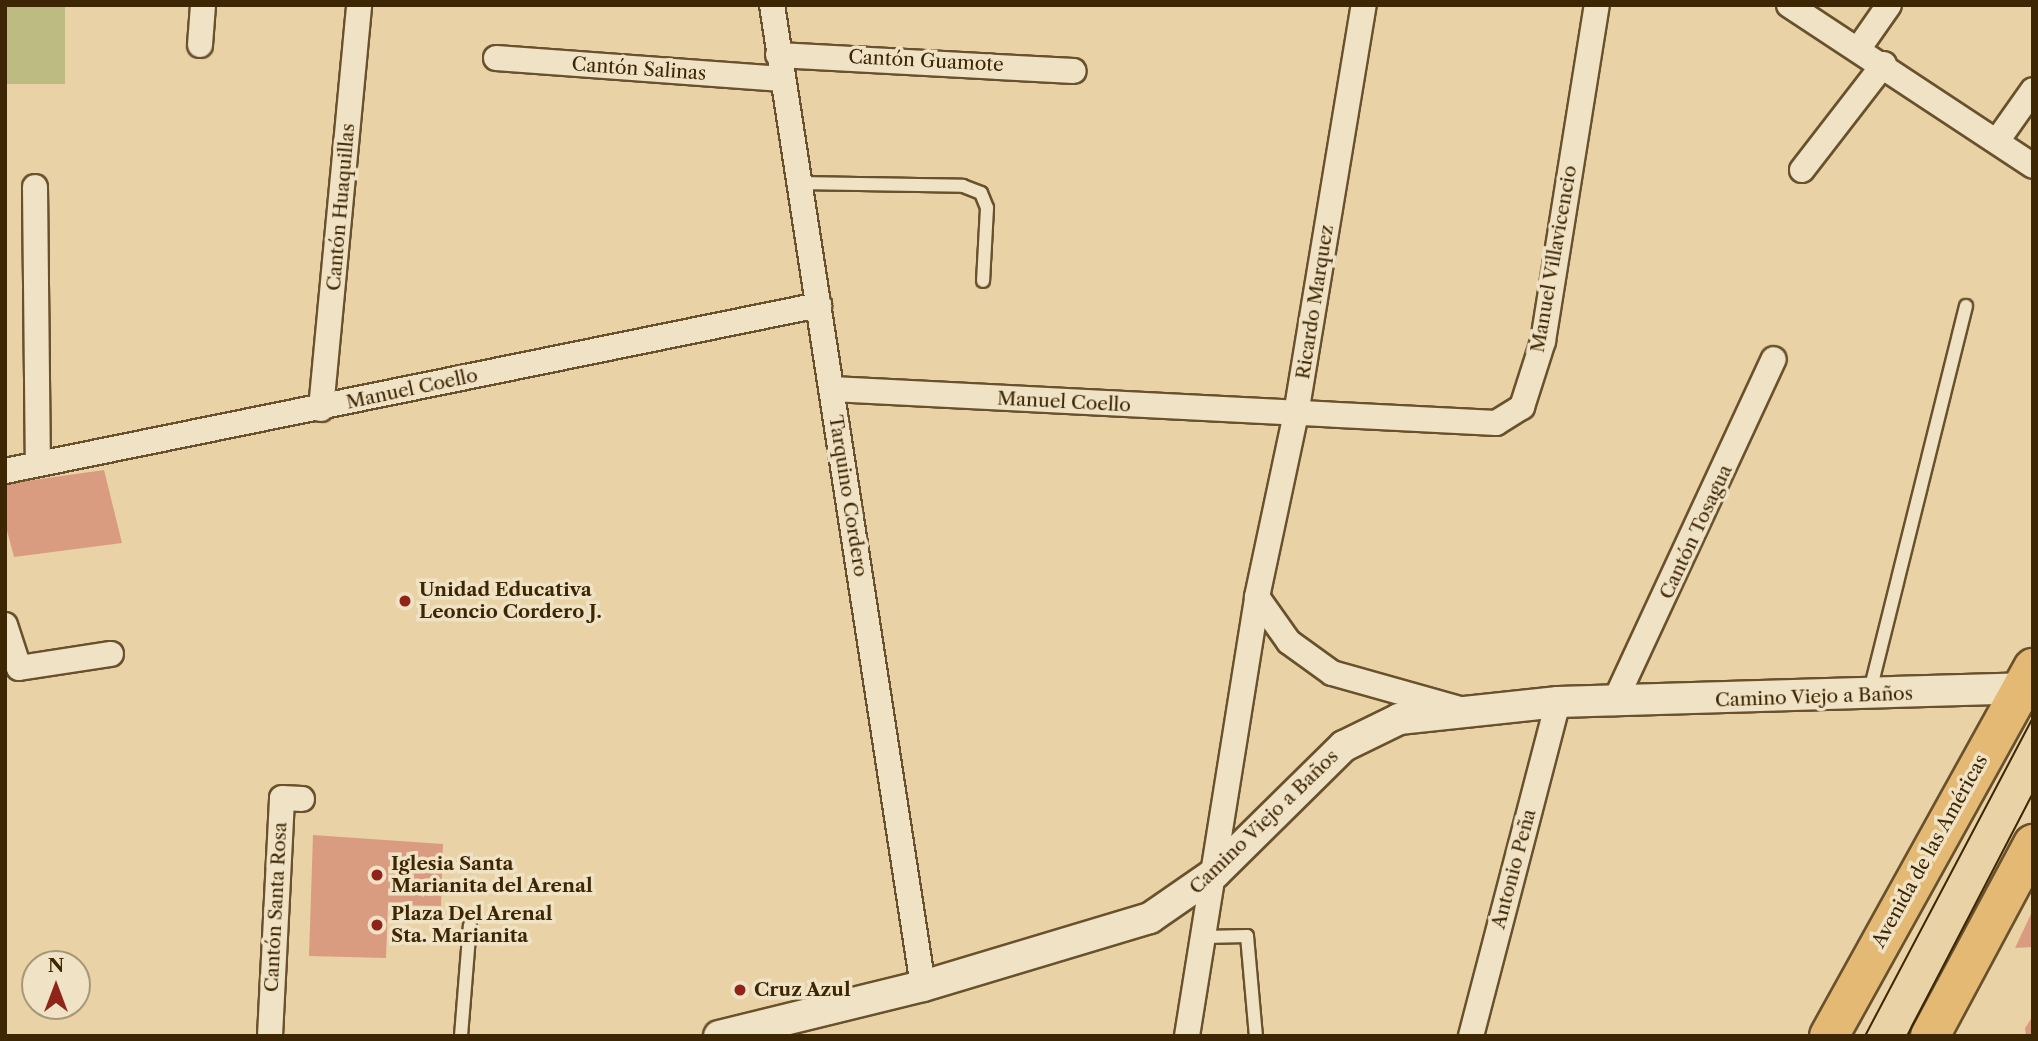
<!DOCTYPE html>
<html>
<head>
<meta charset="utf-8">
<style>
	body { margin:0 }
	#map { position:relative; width:2038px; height:1041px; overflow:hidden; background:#e8d2a6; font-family:"Libre Caslon Text",serif }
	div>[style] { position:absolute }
	.green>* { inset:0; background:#bdba82; transform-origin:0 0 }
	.building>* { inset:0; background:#da9c81 }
	.roads { filter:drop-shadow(2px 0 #68512c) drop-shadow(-2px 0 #68512c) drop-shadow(0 2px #68512c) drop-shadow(0 -2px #68512c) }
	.service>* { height:12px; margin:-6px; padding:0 6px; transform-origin:6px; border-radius:6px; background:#f0e2c5 }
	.minor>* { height:24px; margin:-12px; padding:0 12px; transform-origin:12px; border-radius:12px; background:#f0e2c5 }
	.tertiary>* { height:30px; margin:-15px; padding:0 15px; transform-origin:15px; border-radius:15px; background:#f0e2c5 }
	.primary>* { height:38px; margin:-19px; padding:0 19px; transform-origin:19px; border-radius:19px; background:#e4b973 }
	.tram>* { height:2px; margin:-1px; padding:0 1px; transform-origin:1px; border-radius:1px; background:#3d2603 }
	.dots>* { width:19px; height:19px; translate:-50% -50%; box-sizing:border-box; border:4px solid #f0e2c5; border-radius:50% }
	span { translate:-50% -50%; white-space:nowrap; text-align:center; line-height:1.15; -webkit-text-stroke:7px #f0e2c5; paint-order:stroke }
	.street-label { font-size:19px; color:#3d2603 }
	.poi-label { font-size:19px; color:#3d2603; font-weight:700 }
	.left { translate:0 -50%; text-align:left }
	.frame { position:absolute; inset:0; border:7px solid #3d2603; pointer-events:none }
	.north { position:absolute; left:21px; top:950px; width:70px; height:70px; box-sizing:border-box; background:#f0e2c5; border:2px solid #a89777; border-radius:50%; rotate:0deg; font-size:19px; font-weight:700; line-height:28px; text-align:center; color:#3d2603 }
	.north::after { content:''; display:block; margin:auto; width:24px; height:32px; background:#8f2418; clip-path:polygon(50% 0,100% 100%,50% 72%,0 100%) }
</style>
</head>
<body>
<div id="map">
	<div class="green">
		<i style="left:5px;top:5px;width:60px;height:79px"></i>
	</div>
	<div class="building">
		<i style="clip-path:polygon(104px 470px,122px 543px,14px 557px,5px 523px,5px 484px)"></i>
		<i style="clip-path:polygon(313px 835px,443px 844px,441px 906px,388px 905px,386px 958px,309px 956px)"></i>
		<i style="clip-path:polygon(2033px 913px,2033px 947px,2015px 948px,2031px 914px)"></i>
		<i style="clip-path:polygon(2033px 1016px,2033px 1036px,2026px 1036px,2025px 1028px)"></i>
	</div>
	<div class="roads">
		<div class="service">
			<i style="left:799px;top:183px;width:164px;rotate:1deg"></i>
			<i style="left:963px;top:186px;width:19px;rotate:21deg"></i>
			<i style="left:981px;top:193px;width:16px;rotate:68deg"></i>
			<i style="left:987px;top:208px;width:73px;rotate:93.1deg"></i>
			<i style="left:1869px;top:695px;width:401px;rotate:-76deg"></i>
			<i style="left:1204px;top:937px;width:43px;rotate:-1.3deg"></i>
			<i style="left:1247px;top:936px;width:100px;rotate:84.9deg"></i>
			<i style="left:461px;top:1036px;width:111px;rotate:-85.4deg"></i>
		</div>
		<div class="minor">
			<i style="left:772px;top:5px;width:993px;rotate:81.25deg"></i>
			<i style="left:1789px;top:5px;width:292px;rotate:33.4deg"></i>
			<i style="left:200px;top:45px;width:40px;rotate:-85.7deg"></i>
			<i style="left:1859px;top:48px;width:52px;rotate:-55.1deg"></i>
			<i style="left:778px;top:55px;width:296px;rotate:3.1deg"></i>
			<i style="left:496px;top:58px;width:287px;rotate:4.2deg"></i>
			<i style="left:1997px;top:141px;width:62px;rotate:-54.8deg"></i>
			<i style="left:1802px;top:170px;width:134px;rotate:-52.3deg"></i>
			<i style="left:35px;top:187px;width:277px;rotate:89.4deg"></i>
			<i style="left:832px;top:389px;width:665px;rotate:2.93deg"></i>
			<i style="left:1496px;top:423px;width:31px;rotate:-32deg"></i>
			<i style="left:1522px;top:407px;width:69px;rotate:-72.3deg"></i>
			<i style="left:1543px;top:341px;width:340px;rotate:-80.9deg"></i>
			<i style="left:321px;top:409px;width:406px;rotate:-84.6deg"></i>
			<i style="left:5px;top:471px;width:831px;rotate:-11.53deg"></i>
			<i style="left:1257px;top:597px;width:55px;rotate:54.6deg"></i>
			<i style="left:1289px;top:642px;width:53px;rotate:35.8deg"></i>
			<i style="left:1332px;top:673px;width:133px;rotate:15.7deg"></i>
			<i style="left:5px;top:625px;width:45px;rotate:72deg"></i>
			<i style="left:19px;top:668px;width:93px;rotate:-8.7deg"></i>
			<i style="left:1614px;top:703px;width:379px;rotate:-65.1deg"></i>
			<i style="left:270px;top:1036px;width:238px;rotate:-87.1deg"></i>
			<i style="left:282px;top:798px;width:20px;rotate:3deg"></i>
			<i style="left:1187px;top:1036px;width:445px;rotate:-80.9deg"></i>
			<i style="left:1257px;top:597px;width:187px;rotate:-78deg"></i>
			<i style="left:1296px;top:414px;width:415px;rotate:-80.6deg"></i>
			<i style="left:1471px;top:1036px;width:345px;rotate:-75.4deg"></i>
		</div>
		<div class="tertiary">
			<i style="left:719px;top:1036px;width:210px;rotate:-13.8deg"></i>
			<i style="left:923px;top:986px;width:237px;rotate:-16.7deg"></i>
			<i style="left:1150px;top:918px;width:79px;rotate:-34.7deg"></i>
			<i style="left:1215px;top:873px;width:181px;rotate:-44.6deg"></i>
			<i style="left:1344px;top:746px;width:61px;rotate:-26.1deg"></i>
			<i style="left:1399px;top:719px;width:160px;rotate:-6.1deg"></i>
			<i style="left:1558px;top:702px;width:475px;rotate:-1.7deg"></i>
		</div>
		<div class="primary">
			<i style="left:1829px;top:1036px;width:421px;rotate:-61deg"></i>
			<i style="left:1930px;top:1036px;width:218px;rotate:-61.8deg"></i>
		</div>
	</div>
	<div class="tram">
		<i style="left:1865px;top:1036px;width:361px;rotate:-62.2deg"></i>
		<i style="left:1907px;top:1036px;width:274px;rotate:-62.6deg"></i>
	</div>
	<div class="dots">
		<i style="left:405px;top:601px;background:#8f2418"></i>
		<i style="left:377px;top:875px;background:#8f2418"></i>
		<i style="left:377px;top:925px;background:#8f2418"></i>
		<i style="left:740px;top:990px;background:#8f2418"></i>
	</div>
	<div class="street-label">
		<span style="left:926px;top:61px;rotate:3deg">Cantón Guamote</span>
		<span style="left:639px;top:69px;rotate:4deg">Cantón Salinas</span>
		<span style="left:341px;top:207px;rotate:-85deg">Cantón Huaquillas</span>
		<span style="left:1554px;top:259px;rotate:-80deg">Manuel Villavicencio</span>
		<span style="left:1315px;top:302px;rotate:-81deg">Ricardo Marquez</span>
		<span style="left:412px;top:389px;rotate:-12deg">Manuel Coello</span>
		<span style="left:1064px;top:402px;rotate:3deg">Manuel Coello</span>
		<span style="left:848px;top:496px;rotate:81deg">Tarquino Cordero</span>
		<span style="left:1696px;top:532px;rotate:-65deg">Cantón Tosagua</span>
		<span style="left:1814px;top:697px;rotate:-2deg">Camino Viejo a Baños</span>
		<span style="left:1264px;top:822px;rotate:-44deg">Camino Viejo a Baños</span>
		<span style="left:1930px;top:851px;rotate:-61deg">Avenida de las Américas</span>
		<span style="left:1514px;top:869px;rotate:-75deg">Antonio Peña</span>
		<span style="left:276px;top:907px;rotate:-87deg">Cantón Santa Rosa</span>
	</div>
	<div class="poi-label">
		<span class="left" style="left:419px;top:601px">Unidad Educativa<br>Leoncio Cordero J.</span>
		<span class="left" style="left:391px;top:875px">Iglesia Santa<br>Marianita del Arenal</span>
		<span class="left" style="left:391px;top:925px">Plaza Del Arenal<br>Sta. Marianita</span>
		<span class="left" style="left:754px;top:990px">Cruz Azul</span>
	</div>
	<div class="frame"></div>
	<div class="north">N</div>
</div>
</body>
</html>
